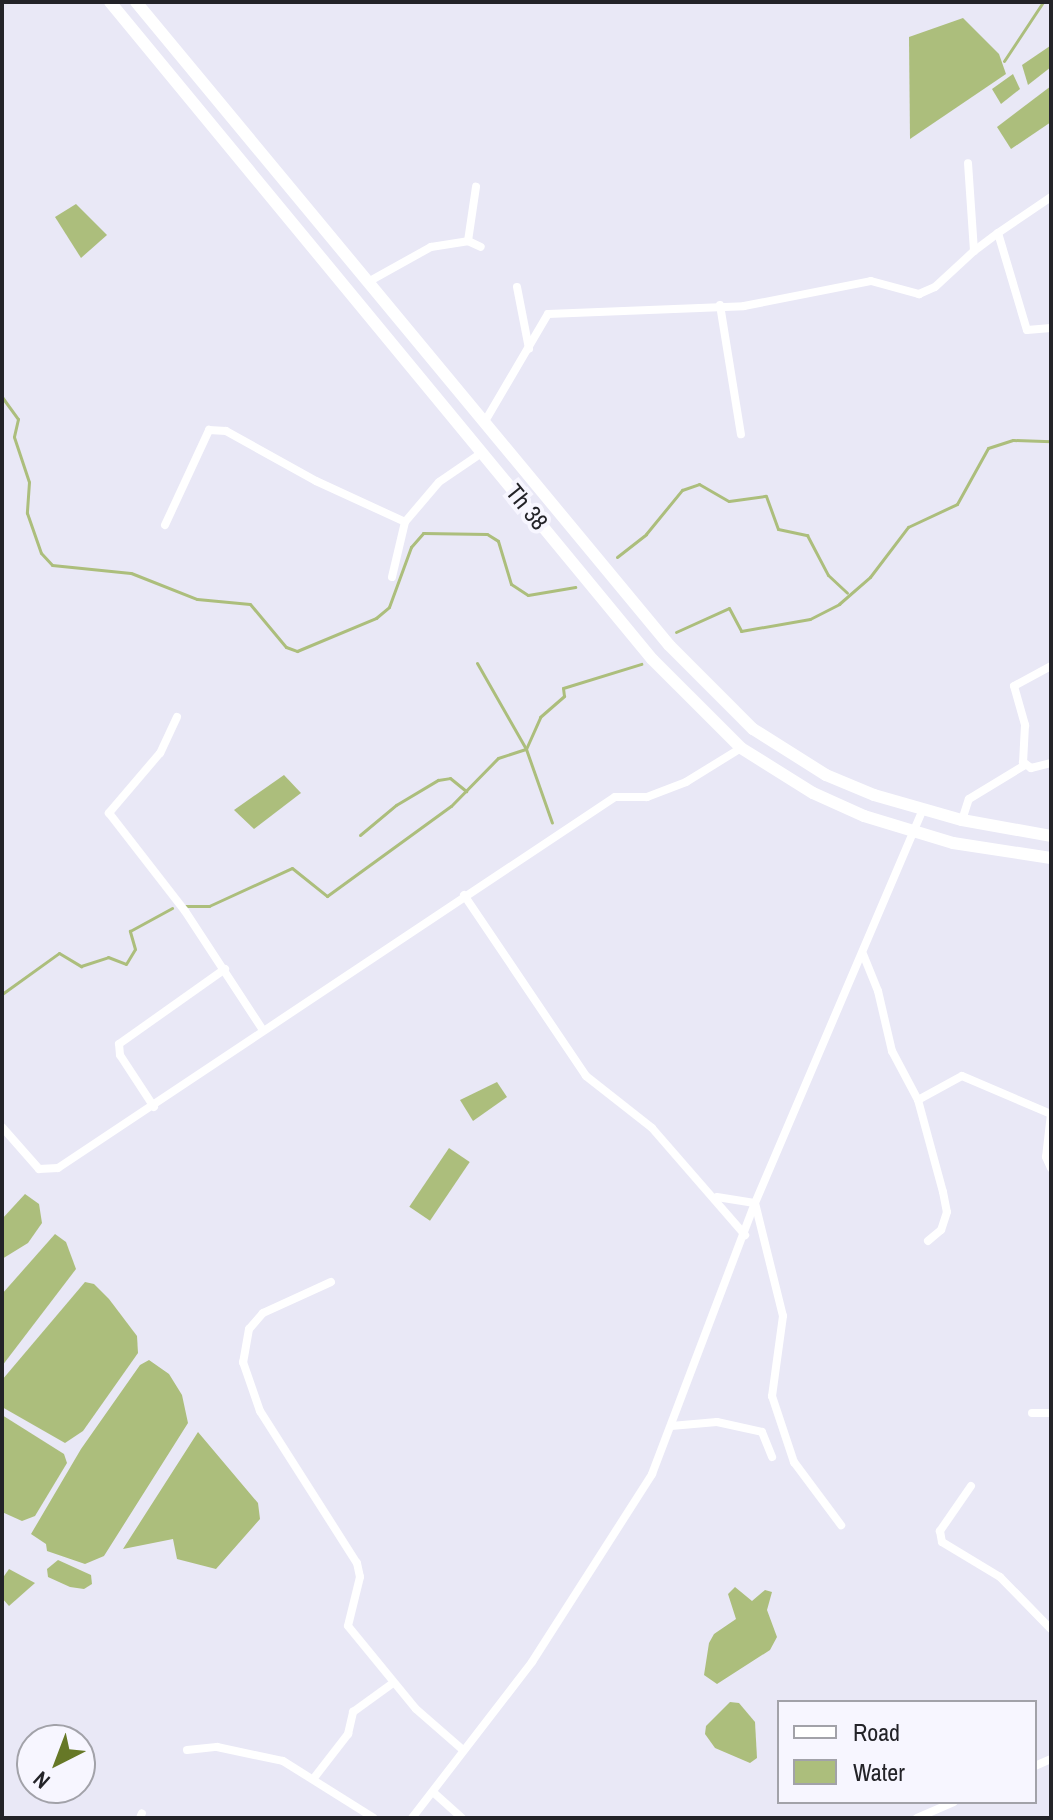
<!DOCTYPE html>
<html>
<head>
<meta charset="utf-8">
<style>
	body { margin:0 }
	#map { position:relative; width:1053px; height:1820px; overflow:hidden; background:#e9e8f6; font-family:"Archivo Narrow",sans-serif }
	div>[style] { position:absolute }
	.water>* { inset:0; background:#acbe7c; transform-origin:0 0 }
	.stream>* { height:3px; margin:-1.5px; padding:0 1.5px; transform-origin:1.5px; border-radius:1.5px; background:#acbe7c }
	.street>* { height:8px; margin:-4px; padding:0 4px; transform-origin:4px; border-radius:4px; background:#fff }
	.secondary>* { height:12px; margin:-6px; padding:0 6px; transform-origin:6px; border-radius:6px; background:#fff }
	span { translate:-50% -50%; white-space:nowrap; text-align:center; line-height:1.15; -webkit-text-stroke:8px #f7f6ff; paint-order:stroke }
	.street-label { font-size:24px; color:#232328 }
	.frame { position:absolute; inset:0; border:4px solid #232328; pointer-events:none }
	.legend { position:absolute; left:777px; top:1700px; width:260px; height:104px; box-sizing:border-box; background:#f7f6ff; border:2px solid #a2a2a9; margin:0; padding:10px 14px; list-style:none; font-size:24px; color:#232328 }
	.legend li { display:flex; align-items:center; gap:16px; height:40px }
	.legend b { width:40px; border:2px solid #a2a2a9 }
	.north { position:absolute; left:16px; top:1724px; width:80px; height:80px; box-sizing:border-box; background:#f7f6ff; border:2px solid #a2a2a9; border-radius:50%; rotate:222deg; font-size:22px; font-weight:700; line-height:32px; text-align:center; color:#232328 }
	.north::after { content:''; display:block; margin:auto; width:28px; height:36px; background:#667827; clip-path:polygon(50% 0,100% 100%,50% 72%,0 100%) }
</style>
</head>
<body>
<div id="map">
	<div class="water">
		<i style="clip-path:polygon(963px 18px,999px 54px,1006px 74px,910px 139px,909px 37px)"></i>
		<i style="clip-path:polygon(1050px 46px,1051px 67px,1028px 85px,1022px 65px)"></i>
		<i style="clip-path:polygon(1013px 74px,1020px 89px,1001px 104px,992px 89px)"></i>
		<i style="clip-path:polygon(1051px 86px,1051px 122px,1011px 149px,997px 127px)"></i>
		<i style="clip-path:polygon(76px 204px,107px 235px,81px 258px,55px 217px)"></i>
		<i style="clip-path:polygon(284px 775px,301px 793px,254px 829px,234px 810px)"></i>
		<i style="clip-path:polygon(497px 1082px,507px 1097px,473px 1121px,460px 1100px)"></i>
		<i style="left:449px;top:1148px;width:25px;height:71px;rotate:34deg"></i>
		<i style="clip-path:polygon(25px 1194px,39px 1204px,42px 1223px,28px 1243px,2px 1259px,2px 1219px)"></i>
		<i style="clip-path:polygon(55px 1234px,66px 1242px,76px 1269px,2px 1366px,2px 1294px)"></i>
		<i style="clip-path:polygon(85px 1282px,94px 1284px,109px 1299px,137px 1336px,138px 1353px,83px 1431px,65px 1443px,2px 1407px,2px 1380px)"></i>
		<i style="clip-path:polygon(149px 1360px,169px 1374px,182px 1395px,188px 1423px,104px 1556px,85px 1564px,47px 1551px,46px 1544px,31px 1534px,81px 1449px,140px 1365px)"></i>
		<i style="clip-path:polygon(2px 1415px,64px 1454px,67px 1463px,35px 1516px,22px 1521px,2px 1512px)"></i>
		<i style="clip-path:polygon(198px 1432px,258px 1503px,260px 1519px,216px 1569px,177px 1559px,173px 1539px,123px 1549px)"></i>
		<i style="clip-path:polygon(58px 1560px,91px 1575px,92px 1584px,84px 1589px,70px 1587px,48px 1577px,47px 1569px)"></i>
		<i style="clip-path:polygon(9px 1569px,35px 1583px,9px 1606px,2px 1598px,2px 1579px)"></i>
		<i style="clip-path:polygon(735px 1587px,752px 1601px,765px 1590px,772px 1592px,767px 1610px,777px 1637px,770px 1650px,717px 1684px,704px 1675px,709px 1643px,714px 1634px,736px 1619px,728px 1594px)"></i>
		<i style="clip-path:polygon(730px 1702px,739px 1703px,755px 1722px,757px 1758px,750px 1763px,715px 1748px,705px 1734px,706px 1726px)"></i>
	</div>
	<div class="stream">
		<i style="left:1004px;top:61px;width:71px;rotate:-56.5deg"></i>
		<i style="left:2px;top:397px;width:27px;rotate:54deg"></i>
		<i style="left:18px;top:419px;width:18px;rotate:103deg"></i>
		<i style="left:14px;top:437px;width:47px;rotate:71.6deg"></i>
		<i style="left:29px;top:482px;width:31px;rotate:94deg"></i>
		<i style="left:27px;top:513px;width:42px;rotate:70.7deg"></i>
		<i style="left:41px;top:553px;width:16px;rotate:47deg"></i>
		<i style="left:52px;top:565px;width:79px;rotate:5.8deg"></i>
		<i style="left:131px;top:573px;width:71px;rotate:21.5deg"></i>
		<i style="left:197px;top:599px;width:53px;rotate:5.4deg"></i>
		<i style="left:250px;top:604px;width:56px;rotate:50.1deg"></i>
		<i style="left:286px;top:647px;width:12px;rotate:20deg"></i>
		<i style="left:297px;top:651px;width:86px;rotate:-22.7deg"></i>
		<i style="left:376px;top:618px;width:17px;rotate:-40deg"></i>
		<i style="left:389px;top:607px;width:64px;rotate:-69.9deg"></i>
		<i style="left:411px;top:547px;width:18px;rotate:-49deg"></i>
		<i style="left:423px;top:533px;width:64px;rotate:0.9deg"></i>
		<i style="left:487px;top:534px;width:13px;rotate:32deg"></i>
		<i style="left:498px;top:541px;width:45px;rotate:73.2deg"></i>
		<i style="left:511px;top:584px;width:20px;rotate:33deg"></i>
		<i style="left:528px;top:595px;width:48px;rotate:-9.7deg"></i>
		<i style="left:617px;top:557px;width:37px;rotate:-38deg"></i>
		<i style="left:646px;top:534px;width:57px;rotate:-50.7deg"></i>
		<i style="left:682px;top:490px;width:18px;rotate:-19deg"></i>
		<i style="left:699px;top:484px;width:34px;rotate:30deg"></i>
		<i style="left:729px;top:501px;width:37px;rotate:-8deg"></i>
		<i style="left:766px;top:496px;width:35px;rotate:70deg"></i>
		<i style="left:778px;top:529px;width:30px;rotate:12deg"></i>
		<i style="left:807px;top:535px;width:45px;rotate:62.3deg"></i>
		<i style="left:828px;top:575px;width:26px;rotate:43deg"></i>
		<i style="left:676px;top:632px;width:58px;rotate:-24.4deg"></i>
		<i style="left:729px;top:608px;width:26px;rotate:62deg"></i>
		<i style="left:741px;top:631px;width:70px;rotate:-9.9deg"></i>
		<i style="left:810px;top:619px;width:33px;rotate:-27deg"></i>
		<i style="left:839px;top:604px;width:41px;rotate:-41.1deg"></i>
		<i style="left:870px;top:577px;width:63px;rotate:-52.8deg"></i>
		<i style="left:908px;top:527px;width:54px;rotate:-25.1deg"></i>
		<i style="left:957px;top:504px;width:64px;rotate:-61deg"></i>
		<i style="left:988px;top:448px;width:26px;rotate:-18deg"></i>
		<i style="left:1013px;top:440px;width:38px;rotate:2deg"></i>
		<i style="left:477px;top:663px;width:99px;rotate:60.3deg"></i>
		<i style="left:526px;top:749px;width:78px;rotate:70.6deg"></i>
		<i style="left:360px;top:835px;width:47px;rotate:-39.8deg"></i>
		<i style="left:396px;top:805px;width:49px;rotate:-30.8deg"></i>
		<i style="left:438px;top:780px;width:12px;rotate:-9deg"></i>
		<i style="left:450px;top:778px;width:21px;rotate:39deg"></i>
		<i style="left:185px;top:906px;width:24px"></i>
		<i style="left:209px;top:906px;width:91px;rotate:-24.6deg"></i>
		<i style="left:292px;top:868px;width:45px;rotate:38.7deg"></i>
		<i style="left:327px;top:896px;width:153px;rotate:-36deg"></i>
		<i style="left:451px;top:806px;width:67px;rotate:-45.6deg"></i>
		<i style="left:498px;top:758px;width:29px;rotate:-18deg"></i>
		<i style="left:526px;top:749px;width:35px;rotate:-66deg"></i>
		<i style="left:540px;top:717px;width:32px;rotate:-41deg"></i>
		<i style="left:564px;top:696px;width:8px;rotate:-97deg"></i>
		<i style="left:563px;top:688px;width:82px;rotate:-17.1deg"></i>
		<i style="left:2px;top:994px;width:70px;rotate:-35.7deg"></i>
		<i style="left:59px;top:953px;width:26px;rotate:31deg"></i>
		<i style="left:81px;top:966px;width:28px;rotate:-18deg"></i>
		<i style="left:108px;top:957px;width:19px;rotate:21deg"></i>
		<i style="left:126px;top:964px;width:17px;rotate:-59deg"></i>
		<i style="left:135px;top:949px;width:19px;rotate:-106deg"></i>
		<i style="left:130px;top:931px;width:48px;rotate:-28.7deg"></i>
	</div>
	<div class="street">
		<i style="left:998px;top:233px;width:64px;rotate:-34.2deg"></i>
		<i style="left:468px;top:241px;width:55px;rotate:-81.6deg"></i>
		<i style="left:974px;top:251px;width:30px;rotate:-37deg"></i>
		<i style="left:998px;top:233px;width:101px;rotate:73.4deg"></i>
		<i style="left:1027px;top:330px;width:24px;rotate:-5deg"></i>
		<i style="left:368px;top:282px;width:72px;rotate:-29.1deg"></i>
		<i style="left:431px;top:247px;width:37px;rotate:-9deg"></i>
		<i style="left:468px;top:241px;width:14px;rotate:25deg"></i>
		<i style="left:517px;top:287px;width:63px;rotate:79deg"></i>
		<i style="left:720px;top:305px;width:131px;rotate:80.8deg"></i>
		<i style="left:484px;top:423px;width:126px;rotate:-59.6deg"></i>
		<i style="left:548px;top:314px;width:196px;rotate:-2.3deg"></i>
		<i style="left:744px;top:306px;width:129px;rotate:-11.1deg"></i>
		<i style="left:871px;top:281px;width:50px;rotate:15.2deg"></i>
		<i style="left:919px;top:294px;width:17px;rotate:-24deg"></i>
		<i style="left:935px;top:287px;width:53px;rotate:-42.7deg"></i>
		<i style="left:974px;top:251px;width:88px;rotate:-93.9deg"></i>
		<i style="left:165px;top:525px;width:105px;rotate:-65.1deg"></i>
		<i style="left:209px;top:430px;width:17px;rotate:3deg"></i>
		<i style="left:226px;top:431px;width:103px;rotate:29.1deg"></i>
		<i style="left:316px;top:481px;width:98px;rotate:24.7deg"></i>
		<i style="left:392px;top:577px;width:57px;rotate:-76.7deg"></i>
		<i style="left:405px;top:522px;width:52px;rotate:-49.6deg"></i>
		<i style="left:439px;top:482px;width:53px;rotate:-34.3deg"></i>
		<i style="left:1051px;top:666px;width:42px;rotate:151.6deg"></i>
		<i style="left:1014px;top:686px;width:41px;rotate:74.2deg"></i>
		<i style="left:1025px;top:725px;width:37px;rotate:93deg"></i>
		<i style="left:1023px;top:762px;width:10px;rotate:37deg"></i>
		<i style="left:1031px;top:768px;width:21px;rotate:-14deg"></i>
		<i style="left:177px;top:717px;width:40px;rotate:115deg"></i>
		<i style="left:160px;top:753px;width:79px;rotate:130.4deg"></i>
		<i style="left:109px;top:813px;width:124px;rotate:52.2deg"></i>
		<i style="left:185px;top:911px;width:142px;rotate:56.8deg"></i>
		<i style="left:962px;top:820px;width:22px;rotate:-72deg"></i>
		<i style="left:969px;top:799px;width:66px;rotate:-31.3deg"></i>
		<i style="left:464px;top:895px;width:218px;rotate:56deg"></i>
		<i style="left:586px;top:1076px;width:84px;rotate:38.2deg"></i>
		<i style="left:652px;top:1128px;width:142px;rotate:49deg"></i>
		<i style="left:863px;top:954px;width:40px;rotate:68deg"></i>
		<i style="left:878px;top:991px;width:62px;rotate:76.9deg"></i>
		<i style="left:892px;top:1051px;width:55px;rotate:62deg"></i>
		<i style="left:918px;top:1100px;width:95px;rotate:74.8deg"></i>
		<i style="left:943px;top:1192px;width:20px;rotate:79deg"></i>
		<i style="left:947px;top:1212px;width:19px;rotate:108deg"></i>
		<i style="left:941px;top:1230px;width:17px;rotate:140deg"></i>
		<i style="left:918px;top:1100px;width:50px;rotate:-28.6deg"></i>
		<i style="left:962px;top:1076px;width:97px;rotate:23.1deg"></i>
		<i style="left:154px;top:1107px;width:62px;rotate:-123.2deg"></i>
		<i style="left:120px;top:1055px;width:11px;rotate:-95deg"></i>
		<i style="left:119px;top:1044px;width:130px;rotate:-35.3deg"></i>
		<i style="left:1051px;top:1114px;width:43px;rotate:96.6deg"></i>
		<i style="left:1046px;top:1157px;width:12px;rotate:66deg"></i>
		<i style="left:2px;top:1127px;width:56px;rotate:48.6deg"></i>
		<i style="left:39px;top:1169px;width:19px;rotate:-3deg"></i>
		<i style="left:58px;top:1168px;width:669px;rotate:-33.67deg"></i>
		<i style="left:615px;top:797px;width:32px"></i>
		<i style="left:647px;top:797px;width:42px;rotate:-21deg"></i>
		<i style="left:686px;top:782px;width:65px;rotate:-31.7deg"></i>
		<i style="left:717px;top:1197px;width:38px;rotate:9deg"></i>
		<i style="left:755px;top:1203px;width:116px;rotate:76.1deg"></i>
		<i style="left:783px;top:1316px;width:81px;rotate:97.8deg"></i>
		<i style="left:772px;top:1396px;width:70px;rotate:71.6deg"></i>
		<i style="left:794px;top:1462px;width:79px;rotate:53.3deg"></i>
		<i style="left:331px;top:1282px;width:75px;rotate:155.5deg"></i>
		<i style="left:263px;top:1313px;width:21px;rotate:131deg"></i>
		<i style="left:249px;top:1329px;width:34px;rotate:100deg"></i>
		<i style="left:243px;top:1362px;width:52px;rotate:70.9deg"></i>
		<i style="left:260px;top:1411px;width:180px;rotate:57.5deg"></i>
		<i style="left:357px;top:1563px;width:14px;rotate:78deg"></i>
		<i style="left:360px;top:1577px;width:50px;rotate:103.8deg"></i>
		<i style="left:348px;top:1626px;width:107px;rotate:50.7deg"></i>
		<i style="left:416px;top:1709px;width:62px;rotate:41.1deg"></i>
		<i style="left:1032px;top:1413px;width:19px"></i>
		<i style="left:671px;top:1426px;width:46px;rotate:-5deg"></i>
		<i style="left:717px;top:1422px;width:46px;rotate:12.5deg"></i>
		<i style="left:762px;top:1432px;width:27px;rotate:68deg"></i>
		<i style="left:971px;top:1486px;width:55px;rotate:124.6deg"></i>
		<i style="left:940px;top:1531px;width:11px;rotate:80deg"></i>
		<i style="left:942px;top:1542px;width:68px;rotate:31.1deg"></i>
		<i style="left:1000px;top:1577px;width:73px;rotate:45.6deg"></i>
		<i style="left:187px;top:1750px;width:30px;rotate:-6deg"></i>
		<i style="left:217px;top:1747px;width:67px;rotate:12deg"></i>
		<i style="left:283px;top:1761px;width:107px;rotate:32.1deg"></i>
		<i style="left:1035px;top:1766px;width:17px;rotate:-24deg"></i>
		<i style="left:314px;top:1778px;width:56px;rotate:-52.3deg"></i>
		<i style="left:348px;top:1734px;width:23px;rotate:-77deg"></i>
		<i style="left:353px;top:1712px;width:49px;rotate:-35.9deg"></i>
		<i style="left:433px;top:1792px;width:39px;rotate:42deg"></i>
		<i style="left:140px;top:1818px;width:5px;rotate:-68deg"></i>
		<i style="left:412px;top:1818px;width:197px;rotate:-52.4deg"></i>
		<i style="left:532px;top:1662px;width:223px;rotate:-57.4deg"></i>
		<i style="left:652px;top:1474px;width:290px;rotate:-69.2deg"></i>
		<i style="left:755px;top:1203px;width:427px;rotate:-66.9deg"></i>
		<i style="left:917px;top:1818px;width:40px;rotate:-23.4deg"></i>
	</div>
	<div class="secondary">
		<i style="left:110px;top:2px;width:852px;rotate:50.48deg"></i>
		<i style="left:652px;top:659px;width:126px;rotate:45deg"></i>
		<i style="left:741px;top:748px;width:85px;rotate:32deg"></i>
		<i style="left:813px;top:793px;width:56px;rotate:24.3deg"></i>
		<i style="left:864px;top:816px;width:93px;rotate:16.9deg"></i>
		<i style="left:953px;top:843px;width:99px;rotate:8.7deg"></i>
		<i style="left:136px;top:2px;width:835px;rotate:50.34deg"></i>
		<i style="left:669px;top:645px;width:119px;rotate:45deg"></i>
		<i style="left:753px;top:729px;width:86px;rotate:32.2deg"></i>
		<i style="left:826px;top:775px;width:52px;rotate:22.6deg"></i>
		<i style="left:874px;top:795px;width:91px;rotate:15.9deg"></i>
		<i style="left:962px;top:820px;width:90px;rotate:10.2deg"></i>
	</div>
	<div class="street-label">
		<span style="left:527px;top:507px;rotate:51deg">Th 38</span>
	</div>
	<div class="frame"></div>
	<ul class="legend">
	<li><b style="height:10px;background:#fff"></b>Road</li>
	<li><b style="height:22px;background:#acbe7c"></b>Water</li>
	</ul>
	<div class="north">N</div>
</div>
</body>
</html>
